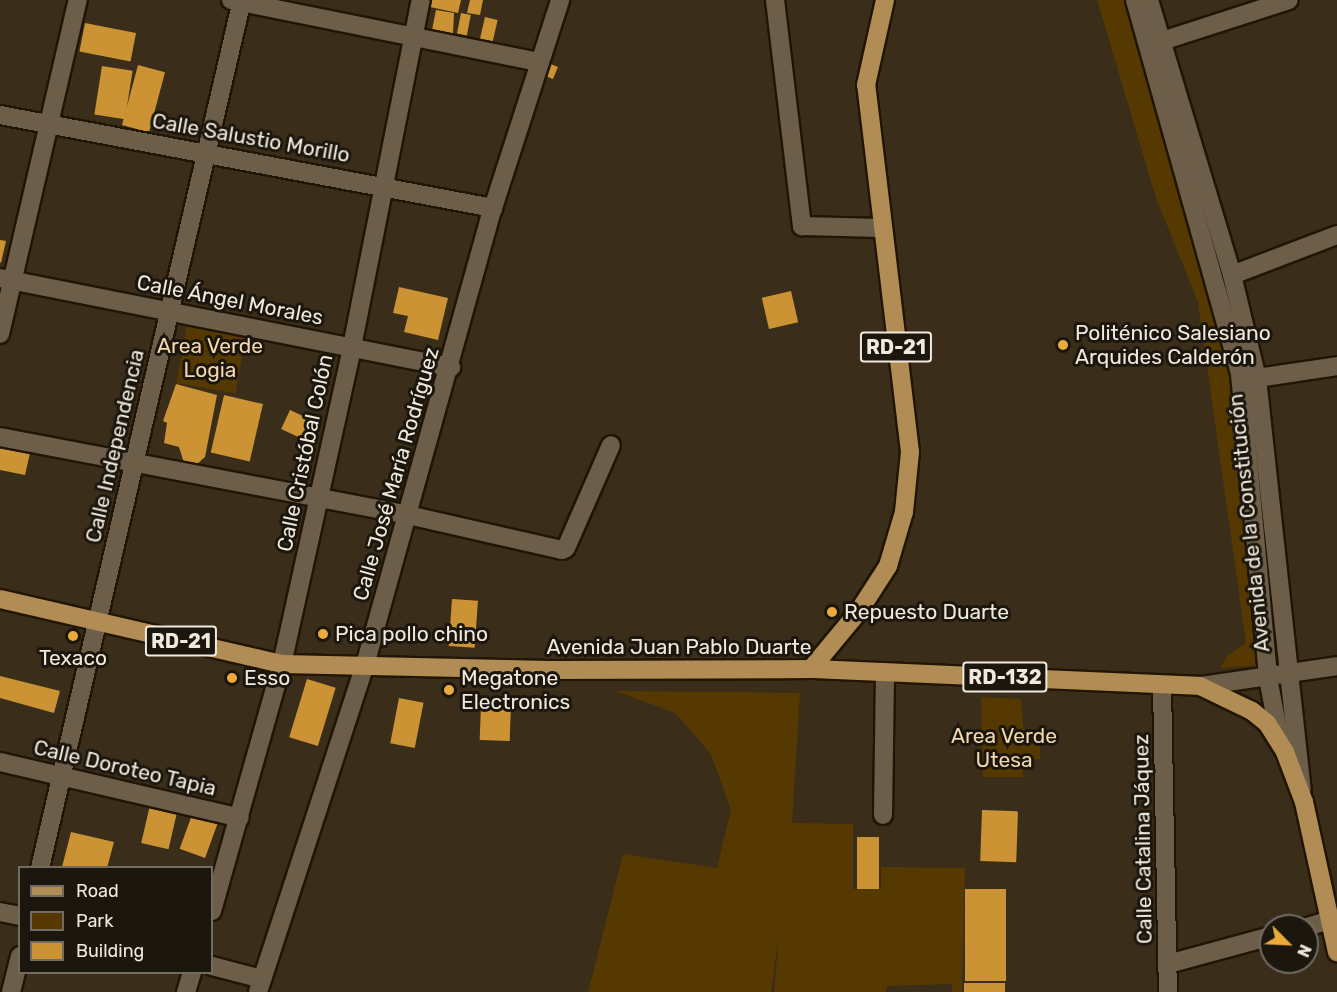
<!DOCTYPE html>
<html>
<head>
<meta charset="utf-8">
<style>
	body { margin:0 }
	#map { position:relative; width:1337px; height:992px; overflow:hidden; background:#3a2d1a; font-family:Rubik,sans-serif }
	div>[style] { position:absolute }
	.green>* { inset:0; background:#563900; transform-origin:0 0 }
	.building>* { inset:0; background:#cb9334; transform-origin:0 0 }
	.roads { filter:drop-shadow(2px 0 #211504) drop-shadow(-2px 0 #211504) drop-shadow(0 2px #211504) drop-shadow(0 -2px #211504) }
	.minor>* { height:18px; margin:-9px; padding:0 9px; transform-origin:9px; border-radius:9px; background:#6d5e4a }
	.major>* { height:18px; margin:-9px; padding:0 9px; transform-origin:9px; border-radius:9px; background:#b18c54 }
	.dots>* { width:16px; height:16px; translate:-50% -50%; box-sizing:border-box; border:3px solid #1c170e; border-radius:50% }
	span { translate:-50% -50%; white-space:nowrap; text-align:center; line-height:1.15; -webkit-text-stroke:6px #1c170e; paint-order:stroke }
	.shield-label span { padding:2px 4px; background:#1c170e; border:2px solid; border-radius:4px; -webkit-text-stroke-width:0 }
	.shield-label { font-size:20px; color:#f1e9dd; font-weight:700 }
	.street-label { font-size:21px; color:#f1e9dd }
	.poi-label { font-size:21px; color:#f1e9dd }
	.left { translate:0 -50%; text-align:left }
	.park-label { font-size:21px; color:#f3d7ad }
	.legend { position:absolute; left:18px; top:866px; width:195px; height:108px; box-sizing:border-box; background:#1c170e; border:2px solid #716b61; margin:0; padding:8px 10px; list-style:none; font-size:18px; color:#f1e9dd }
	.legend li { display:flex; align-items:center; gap:12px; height:30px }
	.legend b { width:30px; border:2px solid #716b61 }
	.north { position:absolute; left:1259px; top:914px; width:60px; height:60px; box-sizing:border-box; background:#1c170e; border:2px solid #716b61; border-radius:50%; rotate:114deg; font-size:16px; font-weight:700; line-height:24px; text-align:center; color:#f1e9dd }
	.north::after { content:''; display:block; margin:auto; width:21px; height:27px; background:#ebaa39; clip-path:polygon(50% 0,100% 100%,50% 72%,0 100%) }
</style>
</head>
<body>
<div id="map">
	<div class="green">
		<i style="clip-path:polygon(1097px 0,1127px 0,1240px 374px,1266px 665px,1220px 668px,1228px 655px,1246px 643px,1198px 302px,1156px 198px)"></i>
		<i style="left:187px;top:323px;width:60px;height:61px;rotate:10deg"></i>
		<i style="clip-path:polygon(616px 691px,800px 693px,792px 823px,853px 824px,853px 889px,881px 889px,881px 867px,965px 868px,962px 992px,952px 992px,952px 984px,887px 986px,886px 992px,774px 992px,779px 934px,771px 992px,588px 992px,623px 854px,717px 868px,731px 810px,711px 754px,675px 713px)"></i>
		<i style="clip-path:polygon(981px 697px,1021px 699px,1024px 736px,1040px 737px,1040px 759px,1023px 760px,1023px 777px,983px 777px)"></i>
	</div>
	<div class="building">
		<i style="clip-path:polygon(432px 0,461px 0,458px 13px,430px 7px)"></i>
		<i style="clip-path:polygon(470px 0,483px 0,480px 15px,467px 13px)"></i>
		<i style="clip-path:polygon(436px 10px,454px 13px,453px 34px,432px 30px)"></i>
		<i style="left:461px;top:13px;width:10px;height:21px;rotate:11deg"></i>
		<i style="left:485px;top:17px;width:13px;height:25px;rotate:13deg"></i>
		<i style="left:85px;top:23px;width:52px;height:29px;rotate:11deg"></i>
		<i style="left:546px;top:62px;width:13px;height:13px;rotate:23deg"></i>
		<i style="left:138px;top:65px;width:28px;height:62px;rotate:15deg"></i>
		<i style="left:102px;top:66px;width:31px;height:49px;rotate:9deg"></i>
		<i style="clip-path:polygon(0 240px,6px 241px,1px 263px,0 262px)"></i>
		<i style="clip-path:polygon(399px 287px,448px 298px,438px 340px,404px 332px,408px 316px,393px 313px)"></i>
		<i style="left:791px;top:291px;width:32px;height:30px;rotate:77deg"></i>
		<i style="clip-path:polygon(176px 384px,217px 395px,205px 457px,196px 465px,184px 463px,179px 447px,164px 443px,167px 423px,163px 421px)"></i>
		<i style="left:224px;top:395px;width:40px;height:59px;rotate:13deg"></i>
		<i style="left:290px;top:410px;width:29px;height:21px;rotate:25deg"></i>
		<i style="clip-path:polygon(0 446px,30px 453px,25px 475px,0 470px)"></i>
		<i style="left:452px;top:599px;width:26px;height:47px;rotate:4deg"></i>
		<i style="clip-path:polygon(0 676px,60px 691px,54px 713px,0 698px)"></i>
		<i style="left:307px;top:679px;width:30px;height:61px;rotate:17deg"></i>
		<i style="left:399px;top:698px;width:25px;height:46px;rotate:11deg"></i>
		<i style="left:481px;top:703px;width:30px;height:37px;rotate:2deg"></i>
		<i style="left:150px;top:805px;width:28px;height:39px;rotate:13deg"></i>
		<i style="left:982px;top:810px;width:36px;height:51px;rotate:2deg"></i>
		<i style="left:193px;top:812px;width:27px;height:39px;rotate:20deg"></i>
		<i style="clip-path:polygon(71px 832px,114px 842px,107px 868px,62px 867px)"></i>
		<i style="left:857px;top:837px;width:22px;height:52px"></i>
		<i style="left:965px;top:889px;width:41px;height:92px"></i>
		<i style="left:1005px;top:983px;width:9px;height:41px;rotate:90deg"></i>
	</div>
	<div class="roads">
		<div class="minor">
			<i style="left:231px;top:0;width:313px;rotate:11.4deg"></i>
			<i style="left:775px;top:0;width:228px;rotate:83.2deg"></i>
			<i style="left:802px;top:226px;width:79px;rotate:1.5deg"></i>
			<i style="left:1135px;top:0;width:388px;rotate:74.3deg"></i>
			<i style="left:1240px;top:374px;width:305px;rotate:84.7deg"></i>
			<i style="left:1268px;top:678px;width:64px;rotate:79.2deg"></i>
			<i style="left:1149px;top:0;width:287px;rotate:73.2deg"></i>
			<i style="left:1232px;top:275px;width:106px;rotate:76.4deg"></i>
			<i style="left:1257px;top:378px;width:413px;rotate:83.8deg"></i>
			<i style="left:1162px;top:41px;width:133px;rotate:-17.9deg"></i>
			<i style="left:0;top:115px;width:502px;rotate:10.68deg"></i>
			<i style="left:1232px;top:275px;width:112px;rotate:-20.9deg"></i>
			<i style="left:0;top:278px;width:460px;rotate:11.2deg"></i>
			<i style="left:0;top:334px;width:343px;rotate:-76.9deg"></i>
			<i style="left:1257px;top:378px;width:81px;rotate:-8.5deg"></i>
			<i style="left:0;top:437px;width:415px;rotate:10.8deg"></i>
			<i style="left:408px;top:515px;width:158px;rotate:12.8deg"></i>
			<i style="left:562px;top:550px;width:4px;rotate:-27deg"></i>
			<i style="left:566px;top:548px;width:112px;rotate:-66.4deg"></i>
			<i style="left:1162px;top:685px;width:307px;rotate:88.9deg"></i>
			<i style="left:1200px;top:686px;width:138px;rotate:-8.3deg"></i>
			<i style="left:0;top:762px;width:246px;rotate:13.1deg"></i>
			<i style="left:883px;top:815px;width:143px;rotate:-89.2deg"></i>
			<i style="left:40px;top:868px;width:891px;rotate:-76.9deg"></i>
			<i style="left:212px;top:911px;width:257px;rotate:-74.2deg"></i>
			<i style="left:282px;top:664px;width:325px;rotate:-77.5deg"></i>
			<i style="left:352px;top:347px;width:354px;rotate:-78.8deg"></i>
			<i style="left:0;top:912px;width:20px;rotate:11deg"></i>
			<i style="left:1307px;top:927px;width:24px;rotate:-17deg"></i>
			<i style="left:1168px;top:964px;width:107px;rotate:-15.2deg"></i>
			<i style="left:212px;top:966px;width:52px;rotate:14.6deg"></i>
			<i style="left:11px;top:992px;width:37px;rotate:-76deg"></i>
			<i style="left:186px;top:992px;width:21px;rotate:-73deg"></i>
			<i style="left:258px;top:992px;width:344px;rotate:-71.9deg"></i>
			<i style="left:365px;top:665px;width:475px;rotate:-74.4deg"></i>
			<i style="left:493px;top:208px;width:219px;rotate:-72.1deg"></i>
		</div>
		<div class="major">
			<i style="left:0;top:599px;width:289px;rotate:13deg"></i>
			<i style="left:282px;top:664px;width:268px;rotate:1.3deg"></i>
			<i style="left:550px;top:670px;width:261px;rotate:-0.2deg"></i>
			<i style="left:811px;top:669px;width:389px;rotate:2.5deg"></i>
			<i style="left:1200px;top:686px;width:58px;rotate:25.7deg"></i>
			<i style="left:1252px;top:711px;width:19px;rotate:39deg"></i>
			<i style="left:1267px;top:723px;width:34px;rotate:58deg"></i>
			<i style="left:1285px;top:752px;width:53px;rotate:69.2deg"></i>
			<i style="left:1304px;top:802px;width:154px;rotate:77.6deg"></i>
			<i style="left:811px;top:669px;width:75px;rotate:-50.4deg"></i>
			<i style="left:859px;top:611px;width:54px;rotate:-57.2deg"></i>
			<i style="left:888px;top:566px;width:56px;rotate:-73.5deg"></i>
			<i style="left:904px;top:512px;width:60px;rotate:-84.3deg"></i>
			<i style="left:910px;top:452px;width:370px;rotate:-96.8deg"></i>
			<i style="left:866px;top:85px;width:87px;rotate:-77.4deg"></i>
		</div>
	</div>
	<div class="dots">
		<i style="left:1063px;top:345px;background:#ebaa39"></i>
		<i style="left:832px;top:612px;background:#ebaa39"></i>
		<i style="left:323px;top:634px;background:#ebaa39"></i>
		<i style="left:73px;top:636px;background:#ebaa39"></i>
		<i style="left:232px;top:678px;background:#ebaa39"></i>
		<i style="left:449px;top:690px;background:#ebaa39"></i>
	</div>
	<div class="shield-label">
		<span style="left:896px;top:347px">RD-21</span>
		<span style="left:181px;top:641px">RD-21</span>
		<span style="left:1005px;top:677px">RD-132</span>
	</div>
	<div class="street-label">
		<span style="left:251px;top:138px;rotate:10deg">Calle Salustio Morillo</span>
		<span style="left:230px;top:300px;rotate:11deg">Calle Ángel Morales</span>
		<span style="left:115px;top:446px;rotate:-77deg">Calle Independencia</span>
		<span style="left:305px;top:453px;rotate:-78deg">Calle Cristóbal Colón</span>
		<span style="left:396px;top:474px;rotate:-74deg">Calle José María Rodríguez</span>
		<span style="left:1249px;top:523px;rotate:-96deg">Avenida de la Constitución</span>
		<span style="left:679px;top:647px">Avenida Juan Pablo Duarte</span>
		<span style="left:125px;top:768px;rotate:13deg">Calle Doroteo Tapia</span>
		<span style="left:1143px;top:839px;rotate:-91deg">Calle Catalina Jáquez</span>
	</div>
	<div class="poi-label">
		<span class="left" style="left:1075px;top:345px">Politénico Salesiano<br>Arquides Calderón</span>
		<span class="left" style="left:844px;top:612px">Repuesto Duarte</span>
		<span class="left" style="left:335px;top:634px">Pica pollo chino</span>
		<span style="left:73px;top:658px">Texaco</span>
		<span class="left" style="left:244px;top:678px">Esso</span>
		<span class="left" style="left:461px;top:690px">Megatone<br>Electronics</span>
	</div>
	<div class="park-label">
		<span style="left:210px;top:358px">Area Verde<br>Logia</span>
		<span style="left:1004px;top:748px">Area Verde<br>Utesa</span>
	</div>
	<ul class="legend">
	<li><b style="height:8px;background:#b18c54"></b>Road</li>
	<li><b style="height:16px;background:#563900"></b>Park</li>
	<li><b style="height:16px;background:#cb9334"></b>Building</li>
	</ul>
	<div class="north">N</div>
</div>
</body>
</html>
